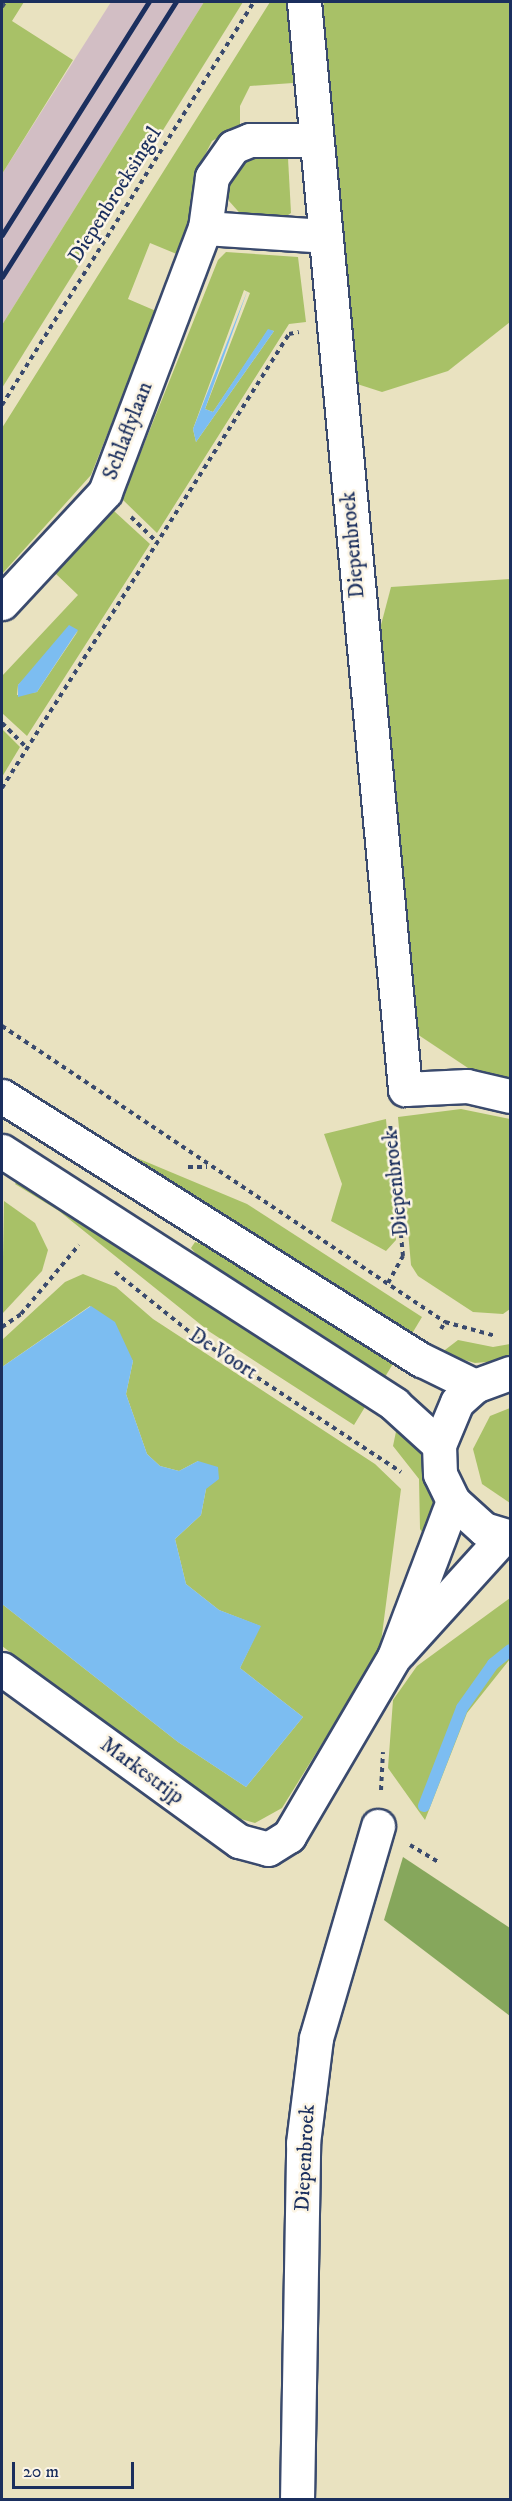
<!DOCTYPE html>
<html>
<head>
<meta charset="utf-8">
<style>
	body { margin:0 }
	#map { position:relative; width:512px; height:2501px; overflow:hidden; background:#e9e2c0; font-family:"IM FELL DW Pica",serif }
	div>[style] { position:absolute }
	.industrial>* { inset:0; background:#d2bec4 }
	.green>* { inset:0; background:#a8c167 }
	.forest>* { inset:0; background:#86a75c }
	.water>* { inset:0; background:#7cbdf1 }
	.stream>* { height:12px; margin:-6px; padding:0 6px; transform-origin:6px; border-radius:6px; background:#7cbdf1 }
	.path>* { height:4px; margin-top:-2px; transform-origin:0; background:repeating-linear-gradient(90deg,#3a4a6d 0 4.5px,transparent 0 9px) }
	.roads { filter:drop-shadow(2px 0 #3a4a6d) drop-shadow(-2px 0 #3a4a6d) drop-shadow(0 2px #3a4a6d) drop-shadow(0 -2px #3a4a6d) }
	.minor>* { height:33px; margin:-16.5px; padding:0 16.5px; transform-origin:16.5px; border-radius:16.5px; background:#fff }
	.tertiary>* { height:33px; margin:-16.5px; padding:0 16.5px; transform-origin:16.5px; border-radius:16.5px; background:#fff }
	.rail>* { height:4.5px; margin:-2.25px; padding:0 2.25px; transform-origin:2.25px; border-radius:2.25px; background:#1b2f5e }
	span { translate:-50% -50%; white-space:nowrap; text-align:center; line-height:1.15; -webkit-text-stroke:5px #fcf5e5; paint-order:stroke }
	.street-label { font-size:21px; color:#1b2f5e }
	.frame { position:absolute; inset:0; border:3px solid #1b2f5e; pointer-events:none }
	.scale { position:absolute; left:12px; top:2462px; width:122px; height:27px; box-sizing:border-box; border:3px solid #1b2f5e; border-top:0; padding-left:8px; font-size:18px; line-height:21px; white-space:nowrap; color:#1b2f5e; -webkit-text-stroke:4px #fcf5e5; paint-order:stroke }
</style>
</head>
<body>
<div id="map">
	<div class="industrial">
		<i style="clip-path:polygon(111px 2px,204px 2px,2px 325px,2px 174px)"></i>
	</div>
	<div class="green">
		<i style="clip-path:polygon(2px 2px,24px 2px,12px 21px,73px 60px,2px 174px)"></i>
		<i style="clip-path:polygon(204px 2px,243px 2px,2px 388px,2px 325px)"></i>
		<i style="clip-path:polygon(270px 2px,291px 2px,293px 83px,250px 86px,240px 106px,240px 125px,212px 141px,196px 173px,196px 207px,179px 255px,150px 243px,128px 299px,156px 311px,91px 475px,2px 574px,2px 428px)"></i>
		<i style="clip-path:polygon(324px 2px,510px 2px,510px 322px,448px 371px,382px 392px,351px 382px,320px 26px)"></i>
		<i style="clip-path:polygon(277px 151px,288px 158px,291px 213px,281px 220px,245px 219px,229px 201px,228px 177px,242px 157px)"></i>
		<i style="clip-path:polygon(evenodd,226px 252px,298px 257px,306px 322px,289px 324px,157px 533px,122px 499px,218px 260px,226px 252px,244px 290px,250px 293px,205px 409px,213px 412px,268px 330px,274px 331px,196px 442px,193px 429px,244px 290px)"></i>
		<i style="clip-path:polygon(evenodd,114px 511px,150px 544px,27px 736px,2px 713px,2px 676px,78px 595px,55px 573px,114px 511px,78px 631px,37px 692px,17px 695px,18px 685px,78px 631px)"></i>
		<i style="clip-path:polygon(510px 579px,510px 1081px,477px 1074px,414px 1032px,376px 644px,391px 587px)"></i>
		<i style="clip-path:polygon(2px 729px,20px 747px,2px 777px)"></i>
		<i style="clip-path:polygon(461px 1109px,510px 1119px,510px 1309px,503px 1314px,473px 1312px,418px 1276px,411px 1265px,398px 1117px)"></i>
		<i style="clip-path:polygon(386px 1119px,396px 1240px,386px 1251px,331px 1221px,342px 1184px,324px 1134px)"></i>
		<i style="clip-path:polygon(106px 1145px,247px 1204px,422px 1317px,410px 1337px)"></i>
		<i style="clip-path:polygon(18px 1180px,368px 1402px,354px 1425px,210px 1332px,59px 1211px,15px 1184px)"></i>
		<i style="clip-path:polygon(4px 1201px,35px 1223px,48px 1250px,42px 1271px,2px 1314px)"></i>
		<i style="clip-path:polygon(195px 1242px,221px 1251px,397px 1357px,382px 1382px,205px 1264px,191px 1248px)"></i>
		<i style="clip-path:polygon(83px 1274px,116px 1287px,153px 1319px,375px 1464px,401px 1489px,380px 1650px,282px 1808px,255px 1823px,226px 1815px,2px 1646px,2px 1604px,178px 1742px,246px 1787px,303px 1717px,240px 1668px,260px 1626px,219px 1610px,186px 1584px,175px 1539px,201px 1515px,206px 1489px,198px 1461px,179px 1471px,160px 1466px,147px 1454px,126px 1394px,133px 1361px,90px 1306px,2px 1367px,2px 1340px,65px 1282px)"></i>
		<i style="clip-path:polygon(458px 1340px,493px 1347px,510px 1344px,510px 1360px,475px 1363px,441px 1353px)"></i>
		<i style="clip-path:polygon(510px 1408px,510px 1503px,482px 1484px,473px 1449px,490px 1416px)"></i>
		<i style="clip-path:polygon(398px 1422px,425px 1455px,436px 1500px,428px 1541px,420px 1529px,419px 1479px,393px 1446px)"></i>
		<i style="clip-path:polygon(510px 1598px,510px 1659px,467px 1713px,425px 1820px,388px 1768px,393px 1700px,417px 1666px)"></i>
	</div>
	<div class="forest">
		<i style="clip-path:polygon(403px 1857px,510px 1928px,510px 2016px,384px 1920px)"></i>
	</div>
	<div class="water">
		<i style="clip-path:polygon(248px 289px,205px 409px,213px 412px,268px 329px,274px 331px,196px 442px,193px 429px)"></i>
		<i style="clip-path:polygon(69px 625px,78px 630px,37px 692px,18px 697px,18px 685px)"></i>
		<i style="clip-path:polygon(91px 1306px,115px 1322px,133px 1361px,126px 1394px,147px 1454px,160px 1466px,179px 1471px,198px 1461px,218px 1467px,219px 1479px,206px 1489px,201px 1515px,175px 1539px,186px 1584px,219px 1610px,261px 1626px,240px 1668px,303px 1717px,246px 1787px,178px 1742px,2px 1604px,2px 1367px)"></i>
	</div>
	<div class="stream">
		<i style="left:424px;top:1806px;width:105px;rotate:-68.8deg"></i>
		<i style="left:462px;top:1708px;width:54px;rotate:-54.8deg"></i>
		<i style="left:493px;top:1664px;width:22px;rotate:-39deg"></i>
	</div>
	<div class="path">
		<i style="left:2px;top:7px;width:6px;rotate:-59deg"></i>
		<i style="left:2px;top:405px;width:475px;rotate:-58deg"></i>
		<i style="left:131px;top:517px;width:37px;rotate:44deg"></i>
		<i style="left:2px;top:723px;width:35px;rotate:45deg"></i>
		<i style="left:2px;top:788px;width:537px;rotate:-57.7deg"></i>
		<i style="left:289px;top:334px;width:10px;rotate:-11deg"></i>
		<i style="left:2px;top:1026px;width:533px;rotate:33.75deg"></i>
		<i style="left:188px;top:1167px;width:19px"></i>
		<i style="left:115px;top:1272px;width:105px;rotate:38.8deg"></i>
		<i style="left:197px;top:1338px;width:244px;rotate:33.3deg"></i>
		<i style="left:388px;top:1283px;width:31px;rotate:-61deg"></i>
		<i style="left:403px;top:1256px;width:133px;rotate:-95.6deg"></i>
		<i style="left:2px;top:1327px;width:23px;rotate:-34deg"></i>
		<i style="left:21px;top:1314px;width:90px;rotate:-50deg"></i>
		<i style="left:441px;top:1329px;width:8px;rotate:-60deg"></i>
		<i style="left:445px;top:1322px;width:53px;rotate:15.4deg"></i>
		<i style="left:381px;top:1790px;width:38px;rotate:-87deg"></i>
		<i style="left:410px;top:1845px;width:35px;rotate:31deg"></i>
	</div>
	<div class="roads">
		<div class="minor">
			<i style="left:304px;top:2px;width:1092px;rotate:84.69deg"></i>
			<i style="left:405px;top:1089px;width:62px;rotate:-2.8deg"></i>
			<i style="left:467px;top:1086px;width:44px;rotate:13.1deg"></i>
			<i style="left:315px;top:140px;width:65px;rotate:180deg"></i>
			<i style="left:250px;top:140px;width:18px;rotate:158deg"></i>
			<i style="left:233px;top:147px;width:37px;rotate:125deg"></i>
			<i style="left:212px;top:177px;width:51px;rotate:97.8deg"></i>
			<i style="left:205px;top:228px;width:119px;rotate:3.8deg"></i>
			<i style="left:2px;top:603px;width:151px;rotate:-47.1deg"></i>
			<i style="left:105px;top:492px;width:282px;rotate:-69.3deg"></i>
			<i style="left:399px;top:1652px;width:156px;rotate:-47.8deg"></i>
			<i style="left:2px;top:1669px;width:293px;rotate:36deg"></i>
			<i style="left:239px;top:1841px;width:30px;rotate:15deg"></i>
			<i style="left:268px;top:1849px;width:25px;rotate:-32deg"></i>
			<i style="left:289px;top:1836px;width:208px;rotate:-59.6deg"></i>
			<i style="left:394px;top:1657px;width:167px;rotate:-69.3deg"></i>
			<i style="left:297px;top:2500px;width:357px;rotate:-89deg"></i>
			<i style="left:303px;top:2143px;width:106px;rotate:-82.9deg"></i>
			<i style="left:316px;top:2038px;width:221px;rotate:-73.7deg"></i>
		</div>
		<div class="tertiary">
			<i style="left:2px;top:1096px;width:496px;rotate:32.2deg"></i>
			<i style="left:422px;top:1360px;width:59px;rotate:26.1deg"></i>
			<i style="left:2px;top:1151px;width:467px;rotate:32.8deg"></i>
			<i style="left:394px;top:1404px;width:61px;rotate:42.3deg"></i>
			<i style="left:510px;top:1373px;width:37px;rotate:160deg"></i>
			<i style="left:475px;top:1386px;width:24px;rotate:138deg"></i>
			<i style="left:457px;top:1402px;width:47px;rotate:112.7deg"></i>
			<i style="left:439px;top:1445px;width:29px;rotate:88deg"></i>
			<i style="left:440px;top:1474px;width:30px;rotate:64deg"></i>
			<i style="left:453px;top:1501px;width:42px;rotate:42.1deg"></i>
			<i style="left:484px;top:1529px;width:27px;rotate:17deg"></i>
		</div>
	</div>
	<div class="rail">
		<i style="left:2px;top:235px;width:275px;rotate:-57.8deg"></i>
		<i style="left:2px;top:277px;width:325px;rotate:-57.7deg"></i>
	</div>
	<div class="street-label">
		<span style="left:115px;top:195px;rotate:-58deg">Diepenbroeksingel</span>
		<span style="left:128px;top:431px;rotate:-69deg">Schlaflylaan</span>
		<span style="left:353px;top:545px;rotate:-95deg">Diepenbroek</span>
		<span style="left:396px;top:1183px;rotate:-96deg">Diepenbroek</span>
		<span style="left:223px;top:1354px;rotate:33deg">De Voort</span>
		<span style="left:142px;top:1771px;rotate:36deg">Markestrijp</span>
		<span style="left:305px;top:2158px;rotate:-87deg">Diepenbroek</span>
	</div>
	<div class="frame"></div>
	<div class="scale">20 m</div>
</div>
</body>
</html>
